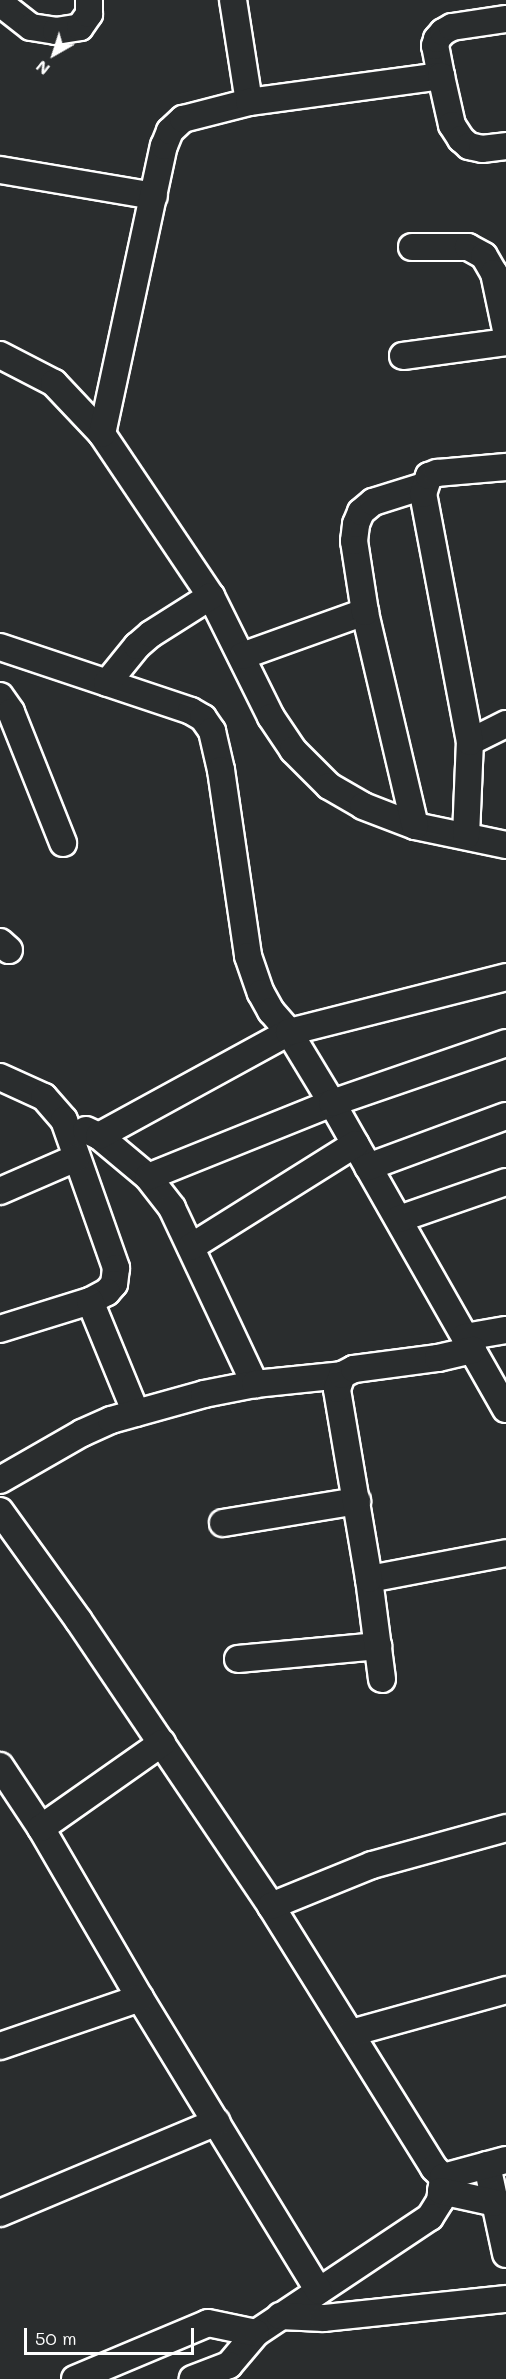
<!DOCTYPE html>
<html>
<head>
<meta charset="utf-8">
<style>
	body { margin:0 }
	#map { position:relative; width:506px; height:2379px; overflow:hidden; background:#2a2d2e; font-family:Mali,sans-serif }
	div>[style] { position:absolute }
	.roads { filter:drop-shadow(2px 0 #fff) drop-shadow(-2px 0 #fff) drop-shadow(0 2px #fff) drop-shadow(0 -2px #fff) }
	.minor>* { height:26px; margin:-13px; padding:0 13px; transform-origin:13px; border-radius:13px; background:#2a2d2e }
	span { translate:-50% -50%; white-space:nowrap; text-align:center; line-height:1.15; -webkit-text-stroke:5px #2a2d2e; paint-order:stroke }
	.north { position:absolute; left:24px; top:24px; width:60px; height:60px; -webkit-text-stroke:4px #2a2d2e; paint-order:stroke; rotate:219deg; font-size:16px; font-weight:700; line-height:24px; text-align:center; color:#fff }
	.north::after { content:''; display:block; margin:auto; width:21px; height:27px; background:#fff; clip-path:polygon(50% 0,100% 100%,50% 72%,0 100%) }
	.scale { position:absolute; left:24px; top:2328px; width:170px; height:27px; box-sizing:border-box; border:3px solid #fff; border-top:0; padding-left:8px; font-size:18px; line-height:21px; white-space:nowrap; color:#fff; -webkit-text-stroke:4px #2a2d2e; paint-order:stroke }
</style>
</head>
<body>
<div id="map">
	<div class="roads">
		<div class="minor">
			<i style="left:233px;top:0;width:103px;rotate:81.1deg"></i>
			<i style="left:0;top:3px;width:39px;rotate:38deg"></i>
			<i style="left:31px;top:27px;width:25px;rotate:9deg"></i>
			<i style="left:56px;top:31px;width:24px;rotate:-9deg"></i>
			<i style="left:80px;top:27px;width:16px;rotate:-55deg"></i>
			<i style="left:89px;top:14px;width:14px;rotate:-90deg"></i>
			<i style="left:441px;top:76px;width:31px;rotate:-101deg"></i>
			<i style="left:435px;top:46px;width:7px;rotate:-74deg"></i>
			<i style="left:437px;top:39px;width:9px;rotate:-49deg"></i>
			<i style="left:443px;top:32px;width:10px;rotate:-29deg"></i>
			<i style="left:452px;top:27px;width:55px;rotate:-8.4deg"></i>
			<i style="left:0;top:170px;width:156px;rotate:9.6deg"></i>
			<i style="left:412px;top:247px;width:56px"></i>
			<i style="left:468px;top:247px;width:18px;rotate:29deg"></i>
			<i style="left:484px;top:256px;width:20px;rotate:60deg"></i>
			<i style="left:494px;top:273px;width:58px;rotate:78.1deg"></i>
			<i style="left:0;top:355px;width:61px;rotate:27.4deg"></i>
			<i style="left:54px;top:383px;width:70px;rotate:46.7deg"></i>
			<i style="left:102px;top:434px;width:195px;rotate:56.1deg"></i>
			<i style="left:211px;top:596px;width:135px;rotate:63.6deg"></i>
			<i style="left:271px;top:717px;width:40px;rotate:56deg"></i>
			<i style="left:293px;top:750px;width:51px;rotate:45deg"></i>
			<i style="left:329px;top:786px;width:39px;rotate:30deg"></i>
			<i style="left:363px;top:806px;width:56px;rotate:21deg"></i>
			<i style="left:415px;top:826px;width:93px;rotate:11.8deg"></i>
			<i style="left:403px;top:356px;width:104px;rotate:-7.7deg"></i>
			<i style="left:102px;top:434px;width:295px;rotate:-77.9deg"></i>
			<i style="left:164px;top:146px;width:16px;rotate:-68deg"></i>
			<i style="left:170px;top:131px;width:18px;rotate:-43deg"></i>
			<i style="left:183px;top:119px;width:68px;rotate:-14.4deg"></i>
			<i style="left:249px;top:102px;width:194px;rotate:-7.7deg"></i>
			<i style="left:441px;top:76px;width:50px;rotate:77.3deg"></i>
			<i style="left:452px;top:125px;width:17px;rotate:57deg"></i>
			<i style="left:461px;top:139px;width:11px;rotate:41deg"></i>
			<i style="left:469px;top:146px;width:13px;rotate:13deg"></i>
			<i style="left:482px;top:149px;width:24px;rotate:-7deg"></i>
			<i style="left:0;top:647px;width:201px;rotate:18.5deg"></i>
			<i style="left:191px;top:711px;width:14px;rotate:30deg"></i>
			<i style="left:203px;top:718px;width:16px;rotate:55deg"></i>
			<i style="left:212px;top:731px;width:40px;rotate:77deg"></i>
			<i style="left:221px;top:770px;width:188px;rotate:81.7deg"></i>
			<i style="left:248px;top:956px;width:39px;rotate:71deg"></i>
			<i style="left:261px;top:993px;width:21px;rotate:61deg"></i>
			<i style="left:271px;top:1011px;width:28px;rotate:49deg"></i>
			<i style="left:289px;top:1032px;width:83px;rotate:58.8deg"></i>
			<i style="left:332px;top:1103px;width:352px;rotate:60.4deg"></i>
			<i style="left:242px;top:656px;width:131px;rotate:-19.7deg"></i>
			<i style="left:107px;top:683px;width:48px;rotate:-51deg"></i>
			<i style="left:137px;top:646px;width:18px;rotate:-41deg"></i>
			<i style="left:151px;top:634px;width:71px;rotate:-32.3deg"></i>
			<i style="left:0;top:696px;width:19px;rotate:55deg"></i>
			<i style="left:11px;top:712px;width:141px;rotate:68.3deg"></i>
			<i style="left:470px;top:742px;width:40px;rotate:-26.6deg"></i>
			<i style="left:415px;top:826px;width:220px;rotate:-103.2deg"></i>
			<i style="left:365px;top:612px;width:72px;rotate:-98.8deg"></i>
			<i style="left:354px;top:541px;width:17px;rotate:-83deg"></i>
			<i style="left:356px;top:524px;width:13px;rotate:-67deg"></i>
			<i style="left:361px;top:512px;width:16px;rotate:-40deg"></i>
			<i style="left:373px;top:502px;width:53px;rotate:-17.4deg"></i>
			<i style="left:466px;top:836px;width:94px;rotate:-87.6deg"></i>
			<i style="left:470px;top:742px;width:252px;rotate:-100.7deg"></i>
			<i style="left:423px;top:494px;width:19px;rotate:-72deg"></i>
			<i style="left:429px;top:476px;width:9px;rotate:-21deg"></i>
			<i style="left:437px;top:473px;width:69px;rotate:-5deg"></i>
			<i style="left:0;top:942px;width:12px;rotate:42deg"></i>
			<i style="left:0;top:1077px;width:48px;rotate:24.4deg"></i>
			<i style="left:44px;top:1097px;width:30px;rotate:49deg"></i>
			<i style="left:64px;top:1120px;width:157px;rotate:70.6deg"></i>
			<i style="left:116px;top:1268px;width:16px;rotate:97deg"></i>
			<i style="left:114px;top:1284px;width:11px;rotate:131deg"></i>
			<i style="left:107px;top:1292px;width:19px;rotate:152deg"></i>
			<i style="left:90px;top:1301px;width:94px;rotate:162.7deg"></i>
			<i style="left:86px;top:1130px;width:14px;rotate:25deg"></i>
			<i style="left:99px;top:1136px;width:64px;rotate:39.9deg"></i>
			<i style="left:148px;top:1177px;width:39px;rotate:52deg"></i>
			<i style="left:172px;top:1208px;width:195px;rotate:64.8deg"></i>
			<i style="left:99px;top:1136px;width:217px;rotate:-28.7deg"></i>
			<i style="left:289px;top:1032px;width:224px;rotate:-14.2deg"></i>
			<i style="left:368px;top:1167px;width:147px;rotate:-20.3deg"></i>
			<i style="left:148px;top:1177px;width:198px;rotate:-21.9deg"></i>
			<i style="left:332px;top:1103px;width:184px;rotate:-19deg"></i>
			<i style="left:0;top:1191px;width:83px;rotate:-23.5deg"></i>
			<i style="left:399px;top:1219px;width:113px;rotate:-19.1deg"></i>
			<i style="left:191px;top:1247px;width:194px;rotate:-32.1deg"></i>
			<i style="left:90px;top:1301px;width:121px;rotate:67.7deg"></i>
			<i style="left:465px;top:1337px;width:42px;rotate:-9.7deg"></i>
			<i style="left:0;top:1480px;width:95px;rotate:-29.8deg"></i>
			<i style="left:82px;top:1433px;width:32px;rotate:-24deg"></i>
			<i style="left:111px;top:1420px;width:97px;rotate:-15.6deg"></i>
			<i style="left:204px;top:1394px;width:52px;rotate:-11.1deg"></i>
			<i style="left:255px;top:1384px;width:87px;rotate:-5.9deg"></i>
			<i style="left:0;top:1511px;width:135px;rotate:54.3deg"></i>
			<i style="left:79px;top:1621px;width:344px;rotate:56deg"></i>
			<i style="left:271px;top:1906px;width:309px;rotate:58.1deg"></i>
			<i style="left:434px;top:2168px;width:13px;rotate:45deg"></i>
			<i style="left:443px;top:2177px;width:24px;rotate:97deg"></i>
			<i style="left:440px;top:2201px;width:19px;rotate:122deg"></i>
			<i style="left:430px;top:2217px;width:209px;rotate:146.3deg"></i>
			<i style="left:256px;top:2333px;width:42px;rotate:130.2deg"></i>
			<i style="left:229px;top:2365px;width:39px;rotate:159deg"></i>
			<i style="left:223px;top:1523px;width:136px;rotate:-9.3deg"></i>
			<i style="left:369px;top:1579px;width:139px;rotate:-10.7deg"></i>
			<i style="left:238px;top:1659px;width:141px;rotate:-5.3deg"></i>
			<i style="left:382px;top:1679px;width:101px;rotate:-97.4deg"></i>
			<i style="left:369px;top:1579px;width:193px;rotate:-99.6deg"></i>
			<i style="left:337px;top:1389px;width:15px;rotate:-70deg"></i>
			<i style="left:342px;top:1375px;width:13px;rotate:-27deg"></i>
			<i style="left:354px;top:1369px;width:85px;rotate:-7.5deg"></i>
			<i style="left:438px;top:1358px;width:36px;rotate:-13deg"></i>
			<i style="left:0;top:1766px;width:74px;rotate:56.5deg"></i>
			<i style="left:41px;top:1828px;width:197px;rotate:59.8deg"></i>
			<i style="left:140px;top:1998px;width:343px;rotate:58.6deg"></i>
			<i style="left:41px;top:1828px;width:148px;rotate:-35.1deg"></i>
			<i style="left:271px;top:1906px;width:109px;rotate:-22.1deg"></i>
			<i style="left:372px;top:1865px;width:139px;rotate:-15.4deg"></i>
			<i style="left:351px;top:2033px;width:161px;rotate:-15.5deg"></i>
			<i style="left:0;top:2046px;width:148px;rotate:-18.9deg"></i>
			<i style="left:487px;top:2165px;width:91px;rotate:77.9deg"></i>
			<i style="left:443px;top:2177px;width:65px;rotate:-15.1deg"></i>
			<i style="left:441px;top:2191px;width:55px;rotate:12.5deg"></i>
			<i style="left:0;top:2213px;width:235px;rotate:-22.8deg"></i>
			<i style="left:280px;top:2316px;width:44px;rotate:2.6deg"></i>
			<i style="left:324px;top:2318px;width:183px;rotate:-6deg"></i>
			<i style="left:75px;top:2379px;width:144px;rotate:-22.8deg"></i>
			<i style="left:208px;top:2323px;width:49px;rotate:11.8deg"></i>
		</div>
	</div>
	<div class="north">N</div>
	<div class="scale">50 m</div>
</div>
</body>
</html>
